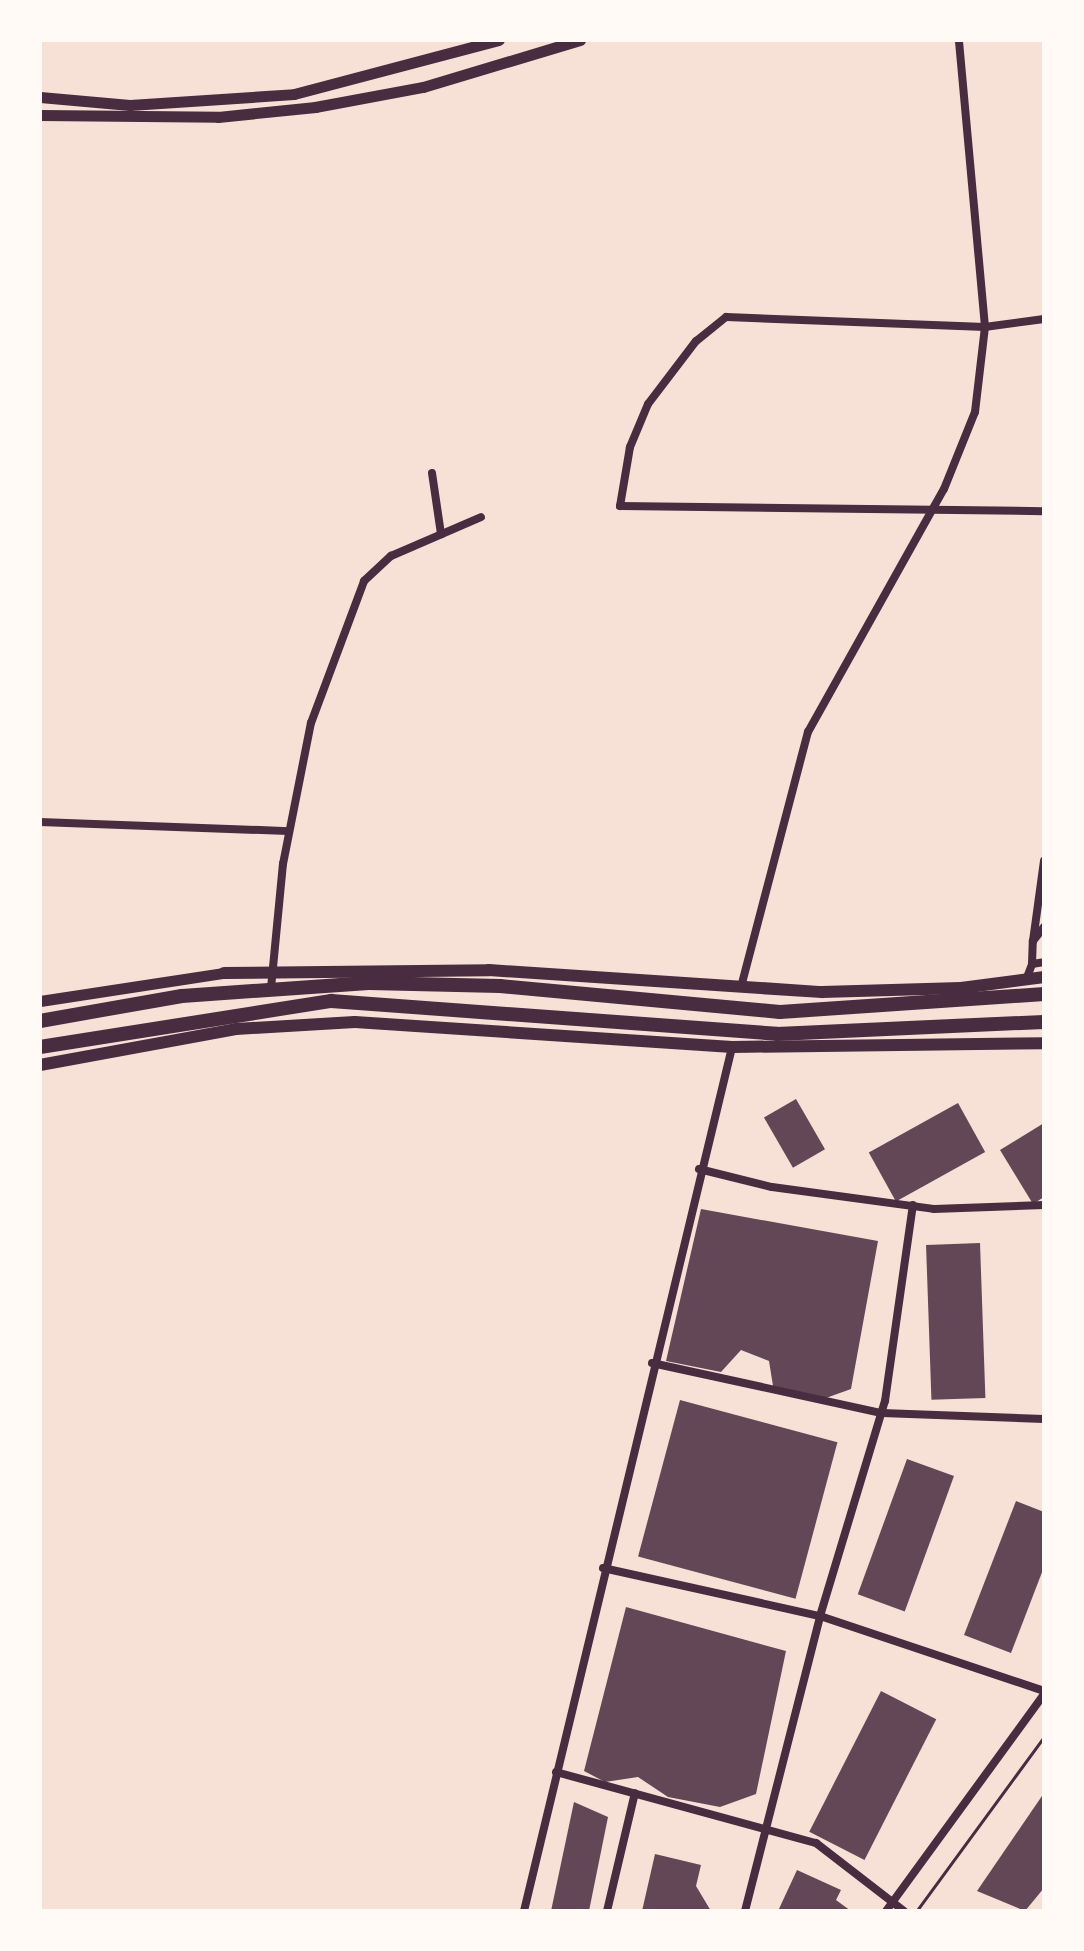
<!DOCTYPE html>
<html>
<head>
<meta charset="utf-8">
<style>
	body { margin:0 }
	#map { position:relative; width:1084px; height:1951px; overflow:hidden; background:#f7e1d7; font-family:Merriweather,serif }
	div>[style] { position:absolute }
	.building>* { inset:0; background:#644757; transform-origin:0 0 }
	.path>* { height:2.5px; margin:-1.25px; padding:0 1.25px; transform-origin:1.25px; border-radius:1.25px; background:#4a2c40 }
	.minor>* { height:8px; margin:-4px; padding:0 4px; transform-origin:4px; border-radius:4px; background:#4a2c40 }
	.secondary>* { height:11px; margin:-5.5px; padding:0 5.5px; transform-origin:5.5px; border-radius:5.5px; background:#4a2c40 }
	.primary>* { height:12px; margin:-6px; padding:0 6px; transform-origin:6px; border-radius:6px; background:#4a2c40 }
	.trunk>* { height:14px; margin:-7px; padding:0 7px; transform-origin:7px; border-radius:7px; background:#4a2c40 }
	span { translate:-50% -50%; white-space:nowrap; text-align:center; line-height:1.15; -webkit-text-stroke:10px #fffaf5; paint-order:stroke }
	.frame { position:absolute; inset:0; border:42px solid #fffaf5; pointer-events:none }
</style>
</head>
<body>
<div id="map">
	<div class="building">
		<i style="left:796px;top:1099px;width:58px;height:37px;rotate:60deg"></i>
		<i style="left:958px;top:1103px;width:56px;height:102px;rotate:61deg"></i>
		<i style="clip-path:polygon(1044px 1123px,1044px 1197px,1033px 1204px,1000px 1150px)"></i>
		<i style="clip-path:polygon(701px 1209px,878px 1241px,851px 1389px,826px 1398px,773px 1386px,769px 1361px,741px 1350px,721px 1372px,666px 1361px)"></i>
		<i style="left:980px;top:1243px;width:155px;height:54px;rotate:88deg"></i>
		<i style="left:680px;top:1400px;width:163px;height:162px;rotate:15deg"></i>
		<i style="left:907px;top:1459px;width:50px;height:144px;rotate:20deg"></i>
		<i style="clip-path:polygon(1016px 1501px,1044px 1512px,1044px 1567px,1011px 1653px,964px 1635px)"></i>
		<i style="clip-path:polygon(626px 1607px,786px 1651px,756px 1794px,720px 1807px,668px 1797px,638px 1777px,605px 1782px,584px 1771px)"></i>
		<i style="left:881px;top:1691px;width:62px;height:158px;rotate:27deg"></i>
		<i style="clip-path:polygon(1044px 1793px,1044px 1888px,1025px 1911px,977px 1891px)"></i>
		<i style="clip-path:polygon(574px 1802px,608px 1817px,589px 1911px,551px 1911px)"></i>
		<i style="clip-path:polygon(655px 1854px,701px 1865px,696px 1886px,711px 1911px,642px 1911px)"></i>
		<i style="clip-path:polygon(797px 1870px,841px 1890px,836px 1900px,851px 1911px,778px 1911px)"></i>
	</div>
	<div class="path">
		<i style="left:918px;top:1909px;width:213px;rotate:-53.8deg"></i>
	</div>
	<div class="minor">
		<i style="left:1044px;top:319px;width:60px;rotate:172.3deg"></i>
		<i style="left:985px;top:327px;width:259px;rotate:-177.8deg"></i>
		<i style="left:726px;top:317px;width:38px;rotate:141deg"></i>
		<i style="left:696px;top:341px;width:79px;rotate:127.3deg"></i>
		<i style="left:648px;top:404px;width:47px;rotate:112.7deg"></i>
		<i style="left:630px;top:447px;width:60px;rotate:99.6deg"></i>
		<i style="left:620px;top:506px;width:424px;rotate:0.7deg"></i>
		<i style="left:432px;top:473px;width:62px;rotate:81.6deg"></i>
		<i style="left:40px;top:822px;width:249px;rotate:2.1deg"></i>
		<i style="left:1033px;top:941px;width:81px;rotate:-82.2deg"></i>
		<i style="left:1032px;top:964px;width:23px;rotate:-88deg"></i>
		<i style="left:1033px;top:941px;width:18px;rotate:-52deg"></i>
		<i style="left:1026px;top:980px;width:17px;rotate:-69deg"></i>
		<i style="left:1032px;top:964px;width:12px;rotate:-9deg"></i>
		<i style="left:741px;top:987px;width:264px;rotate:-75.3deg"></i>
		<i style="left:808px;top:732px;width:278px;rotate:-60.8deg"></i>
		<i style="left:944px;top:489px;width:83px;rotate:-68.1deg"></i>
		<i style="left:975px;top:412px;width:86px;rotate:-83.3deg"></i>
		<i style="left:985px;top:327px;width:288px;rotate:-95.2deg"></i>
		<i style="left:271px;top:988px;width:125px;rotate:-84.5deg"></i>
		<i style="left:283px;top:864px;width:144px;rotate:-78.8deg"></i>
		<i style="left:311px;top:723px;width:152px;rotate:-69.5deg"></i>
		<i style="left:364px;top:581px;width:37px;rotate:-43deg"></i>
		<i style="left:391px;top:556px;width:98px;rotate:-23.4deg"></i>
		<i style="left:699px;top:1169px;width:75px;rotate:13.9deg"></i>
		<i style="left:772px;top:1187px;width:163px;rotate:7.7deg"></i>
		<i style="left:934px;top:1209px;width:110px;rotate:-2.1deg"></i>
		<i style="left:652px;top:1363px;width:235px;rotate:12.3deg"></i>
		<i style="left:882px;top:1413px;width:162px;rotate:2.1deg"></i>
		<i style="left:603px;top:1568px;width:222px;rotate:12.5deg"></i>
		<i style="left:820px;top:1616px;width:236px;rotate:18.5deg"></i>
		<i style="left:556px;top:1772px;width:270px;rotate:15.3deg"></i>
		<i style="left:816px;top:1843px;width:111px;rotate:37.7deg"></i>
		<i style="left:524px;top:1911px;width:889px;rotate:-76.46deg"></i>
		<i style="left:607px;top:1911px;width:121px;rotate:-76.7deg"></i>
		<i style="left:745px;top:1911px;width:304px;rotate:-75.7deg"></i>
		<i style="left:820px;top:1616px;width:225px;rotate:-73.2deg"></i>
		<i style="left:885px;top:1401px;width:198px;rotate:-81.9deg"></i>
		<i style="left:886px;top:1911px;width:268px;rotate:-53.9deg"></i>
	</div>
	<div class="secondary">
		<i style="left:40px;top:97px;width:90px;rotate:5.1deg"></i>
		<i style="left:130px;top:105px;width:164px;rotate:-3.8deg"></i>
		<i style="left:294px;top:94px;width:212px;rotate:-14.8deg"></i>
		<i style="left:40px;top:115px;width:178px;rotate:0.6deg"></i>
		<i style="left:218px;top:117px;width:98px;rotate:-5.9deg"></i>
		<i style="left:315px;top:107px;width:110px;rotate:-10.5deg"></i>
		<i style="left:423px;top:87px;width:164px;rotate:-16.7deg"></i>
		<i style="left:40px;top:1001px;width:186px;rotate:-8.7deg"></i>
	</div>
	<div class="primary">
		<i style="left:224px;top:973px;width:265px;rotate:-0.6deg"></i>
		<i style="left:489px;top:970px;width:334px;rotate:3.8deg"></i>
		<i style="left:822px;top:992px;width:139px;rotate:-1.6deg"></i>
		<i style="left:961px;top:988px;width:84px;rotate:-7.5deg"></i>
		<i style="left:40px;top:1065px;width:199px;rotate:-10.4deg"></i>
		<i style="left:236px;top:1029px;width:119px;rotate:-3.4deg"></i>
		<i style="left:355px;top:1022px;width:378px;rotate:3.8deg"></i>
		<i style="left:732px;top:1047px;width:312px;rotate:-0.7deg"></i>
	</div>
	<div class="trunk">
		<i style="left:40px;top:1021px;width:144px;rotate:-10deg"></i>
		<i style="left:182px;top:996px;width:187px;rotate:-4deg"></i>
		<i style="left:369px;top:983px;width:131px;rotate:1.3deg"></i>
		<i style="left:500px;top:986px;width:281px;rotate:5.3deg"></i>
		<i style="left:780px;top:1012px;width:265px;rotate:-3.9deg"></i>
		<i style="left:40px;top:1047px;width:295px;rotate:-9deg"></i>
		<i style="left:331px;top:1001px;width:447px;rotate:4.2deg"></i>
		<i style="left:777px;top:1034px;width:267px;rotate:-2.6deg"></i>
	</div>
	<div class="frame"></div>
</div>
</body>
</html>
